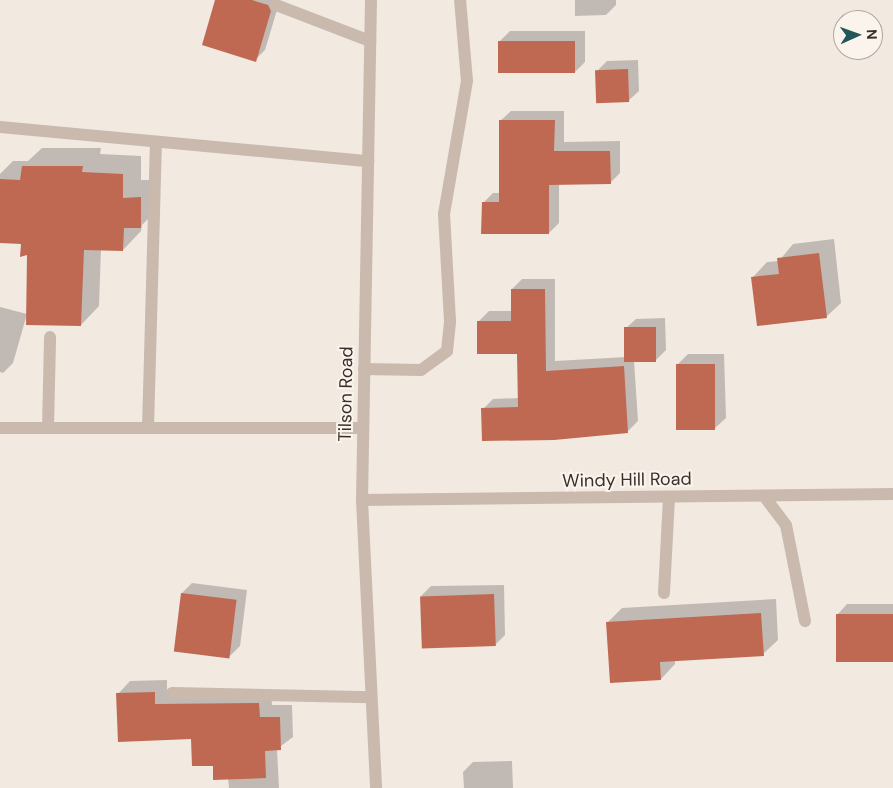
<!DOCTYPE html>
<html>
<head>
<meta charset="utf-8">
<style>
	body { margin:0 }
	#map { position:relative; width:893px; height:788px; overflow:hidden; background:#f2e9e1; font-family:"DM Sans",sans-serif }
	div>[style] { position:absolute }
	.shadow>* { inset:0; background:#0003 }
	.building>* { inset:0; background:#bf6952; transform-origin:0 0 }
	.service>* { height:12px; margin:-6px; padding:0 6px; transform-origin:6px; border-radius:6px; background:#cab9ad }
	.minor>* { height:12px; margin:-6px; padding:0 6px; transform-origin:6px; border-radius:6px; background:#cab9ad }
	.tertiary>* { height:12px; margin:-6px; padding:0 6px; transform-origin:6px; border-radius:6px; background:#cab9ad }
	span { translate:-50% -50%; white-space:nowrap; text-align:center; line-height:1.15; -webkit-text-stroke:4px #faf4ed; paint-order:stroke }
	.street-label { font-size:18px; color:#392f2b }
	.north { position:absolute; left:833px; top:10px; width:50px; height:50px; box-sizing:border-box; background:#faf4ed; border:1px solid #ada59f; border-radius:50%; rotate:88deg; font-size:14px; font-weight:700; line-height:20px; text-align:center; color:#392f2b }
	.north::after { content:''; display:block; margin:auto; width:18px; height:22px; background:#235658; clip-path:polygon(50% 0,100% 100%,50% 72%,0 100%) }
</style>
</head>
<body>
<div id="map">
	<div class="shadow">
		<i style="clip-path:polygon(217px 0,280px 0,265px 50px,255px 60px)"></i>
		<i style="clip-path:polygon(575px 0,616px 0,616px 5px,606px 15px,575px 16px)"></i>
		<i style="clip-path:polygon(510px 31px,585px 31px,585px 62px,575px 72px,500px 41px)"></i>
		<i style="clip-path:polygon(638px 60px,639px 91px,628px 101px,597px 71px,607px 61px)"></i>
		<i style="clip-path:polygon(511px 111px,564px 111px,564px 142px,620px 141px,620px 173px,610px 183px,559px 184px,559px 223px,549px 233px,483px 203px,493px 193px,500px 193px,500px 121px)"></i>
		<i style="clip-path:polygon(42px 148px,101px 148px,100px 154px,141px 156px,141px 180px,159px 180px,159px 208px,142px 225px,141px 231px,123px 250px,101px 249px,99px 306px,81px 325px,22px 243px,0 242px,0 174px,13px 161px,28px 161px)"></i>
		<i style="clip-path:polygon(834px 239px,841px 303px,826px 317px,753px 277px,767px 262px,779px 261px,793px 244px)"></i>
		<i style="clip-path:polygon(522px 279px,555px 279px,555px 361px,626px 357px,625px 329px,636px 319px,665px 318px,666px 350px,656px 360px,634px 361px,638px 421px,628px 431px,483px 409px,493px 399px,519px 398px,518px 353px,479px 321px,489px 311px,513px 311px,512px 289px)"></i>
		<i style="clip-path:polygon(0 307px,27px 314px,13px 363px,3px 373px,0 372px)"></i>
		<i style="clip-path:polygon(688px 354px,724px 354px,726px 418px,715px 428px,677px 365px)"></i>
		<i style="clip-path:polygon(192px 583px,247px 590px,240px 646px,230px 656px,182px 593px)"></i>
		<i style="clip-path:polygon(504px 585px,505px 635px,495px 645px,421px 596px,431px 586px)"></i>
		<i style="clip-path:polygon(776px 599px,778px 640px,763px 654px,675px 660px,675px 664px,661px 679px,607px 623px,622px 608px)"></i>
		<i style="clip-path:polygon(847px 604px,893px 604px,893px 661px,837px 615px)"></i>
		<i style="clip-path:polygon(167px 680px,167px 692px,271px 691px,272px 705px,292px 705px,293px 737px,277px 749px,279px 788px,229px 788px,228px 778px,192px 738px,118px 694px,130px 681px)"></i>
		<i style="clip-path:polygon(512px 761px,513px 788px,464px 788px,463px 772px,473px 762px)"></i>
	</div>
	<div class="building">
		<i style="clip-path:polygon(215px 0,252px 0,268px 5px,271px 11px,256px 62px,202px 45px)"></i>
		<i style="left:498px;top:41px;width:77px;height:32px"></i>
		<i style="left:628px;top:69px;width:33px;height:33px;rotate:88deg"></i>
		<i style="clip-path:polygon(499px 120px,555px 120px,554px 151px,610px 151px,611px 184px,549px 185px,549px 234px,481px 234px,482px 202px,499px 202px)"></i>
		<i style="clip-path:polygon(22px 166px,83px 166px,82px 172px,123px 174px,123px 198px,141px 197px,141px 228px,124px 228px,123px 251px,84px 250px,81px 326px,26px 325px,27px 255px,20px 257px,21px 244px,0 243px,0 179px,20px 180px)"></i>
		<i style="clip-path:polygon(819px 253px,827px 318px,757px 326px,751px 277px,779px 274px,777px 258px)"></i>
		<i style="clip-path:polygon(511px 289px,545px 289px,546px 371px,624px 366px,628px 433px,554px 440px,482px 441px,481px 408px,518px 407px,517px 354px,477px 354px,477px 321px,511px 321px)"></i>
		<i style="left:656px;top:327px;width:35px;height:32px;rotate:90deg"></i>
		<i style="left:676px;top:364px;width:39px;height:66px"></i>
		<i style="left:181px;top:593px;width:56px;height:59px;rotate:7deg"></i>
		<i style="left:494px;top:594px;width:52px;height:74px;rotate:88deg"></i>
		<i style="clip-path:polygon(761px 613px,764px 656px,660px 662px,661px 680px,610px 683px,606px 622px)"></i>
		<i style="left:836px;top:614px;width:57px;height:48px"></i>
		<i style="clip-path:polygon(155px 692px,155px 704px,259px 703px,260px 717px,280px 717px,281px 750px,265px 751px,266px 778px,213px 780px,213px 766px,192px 766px,191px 739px,118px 742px,116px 693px)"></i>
	</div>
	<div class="service">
		<i style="left:276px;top:5px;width:101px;rotate:21deg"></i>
		<i style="left:0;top:127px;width:370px;rotate:5.3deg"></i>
		<i style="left:0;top:428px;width:363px"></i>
		<i style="left:48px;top:428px;width:91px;rotate:-88.7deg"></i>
		<i style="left:148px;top:428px;width:286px;rotate:-88.4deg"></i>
		<i style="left:764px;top:496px;width:36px;rotate:53deg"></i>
		<i style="left:786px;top:525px;width:98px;rotate:78.8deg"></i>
		<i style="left:664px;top:593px;width:96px;rotate:-87deg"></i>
		<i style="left:172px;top:693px;width:199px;rotate:1.2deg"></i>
	</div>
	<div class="minor">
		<i style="left:364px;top:369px;width:57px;rotate:1deg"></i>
		<i style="left:421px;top:370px;width:32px;rotate:-36deg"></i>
		<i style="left:447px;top:351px;width:30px;rotate:-84deg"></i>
		<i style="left:450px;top:321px;width:107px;rotate:-93.2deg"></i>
		<i style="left:444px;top:214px;width:135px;rotate:-80.2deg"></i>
		<i style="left:467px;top:81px;width:81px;rotate:-94.9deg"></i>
		<i style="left:362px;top:500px;width:531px;rotate:-0.65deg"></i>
	</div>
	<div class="tertiary">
		<i style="left:371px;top:0;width:500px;rotate:91.03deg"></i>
		<i style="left:362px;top:500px;width:288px;rotate:87.2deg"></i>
	</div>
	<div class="street-label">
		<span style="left:346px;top:394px;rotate:-89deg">Tilson Road</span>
		<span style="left:627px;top:480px;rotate:-1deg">Windy Hill Road</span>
	</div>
	<div class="north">N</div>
</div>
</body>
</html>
